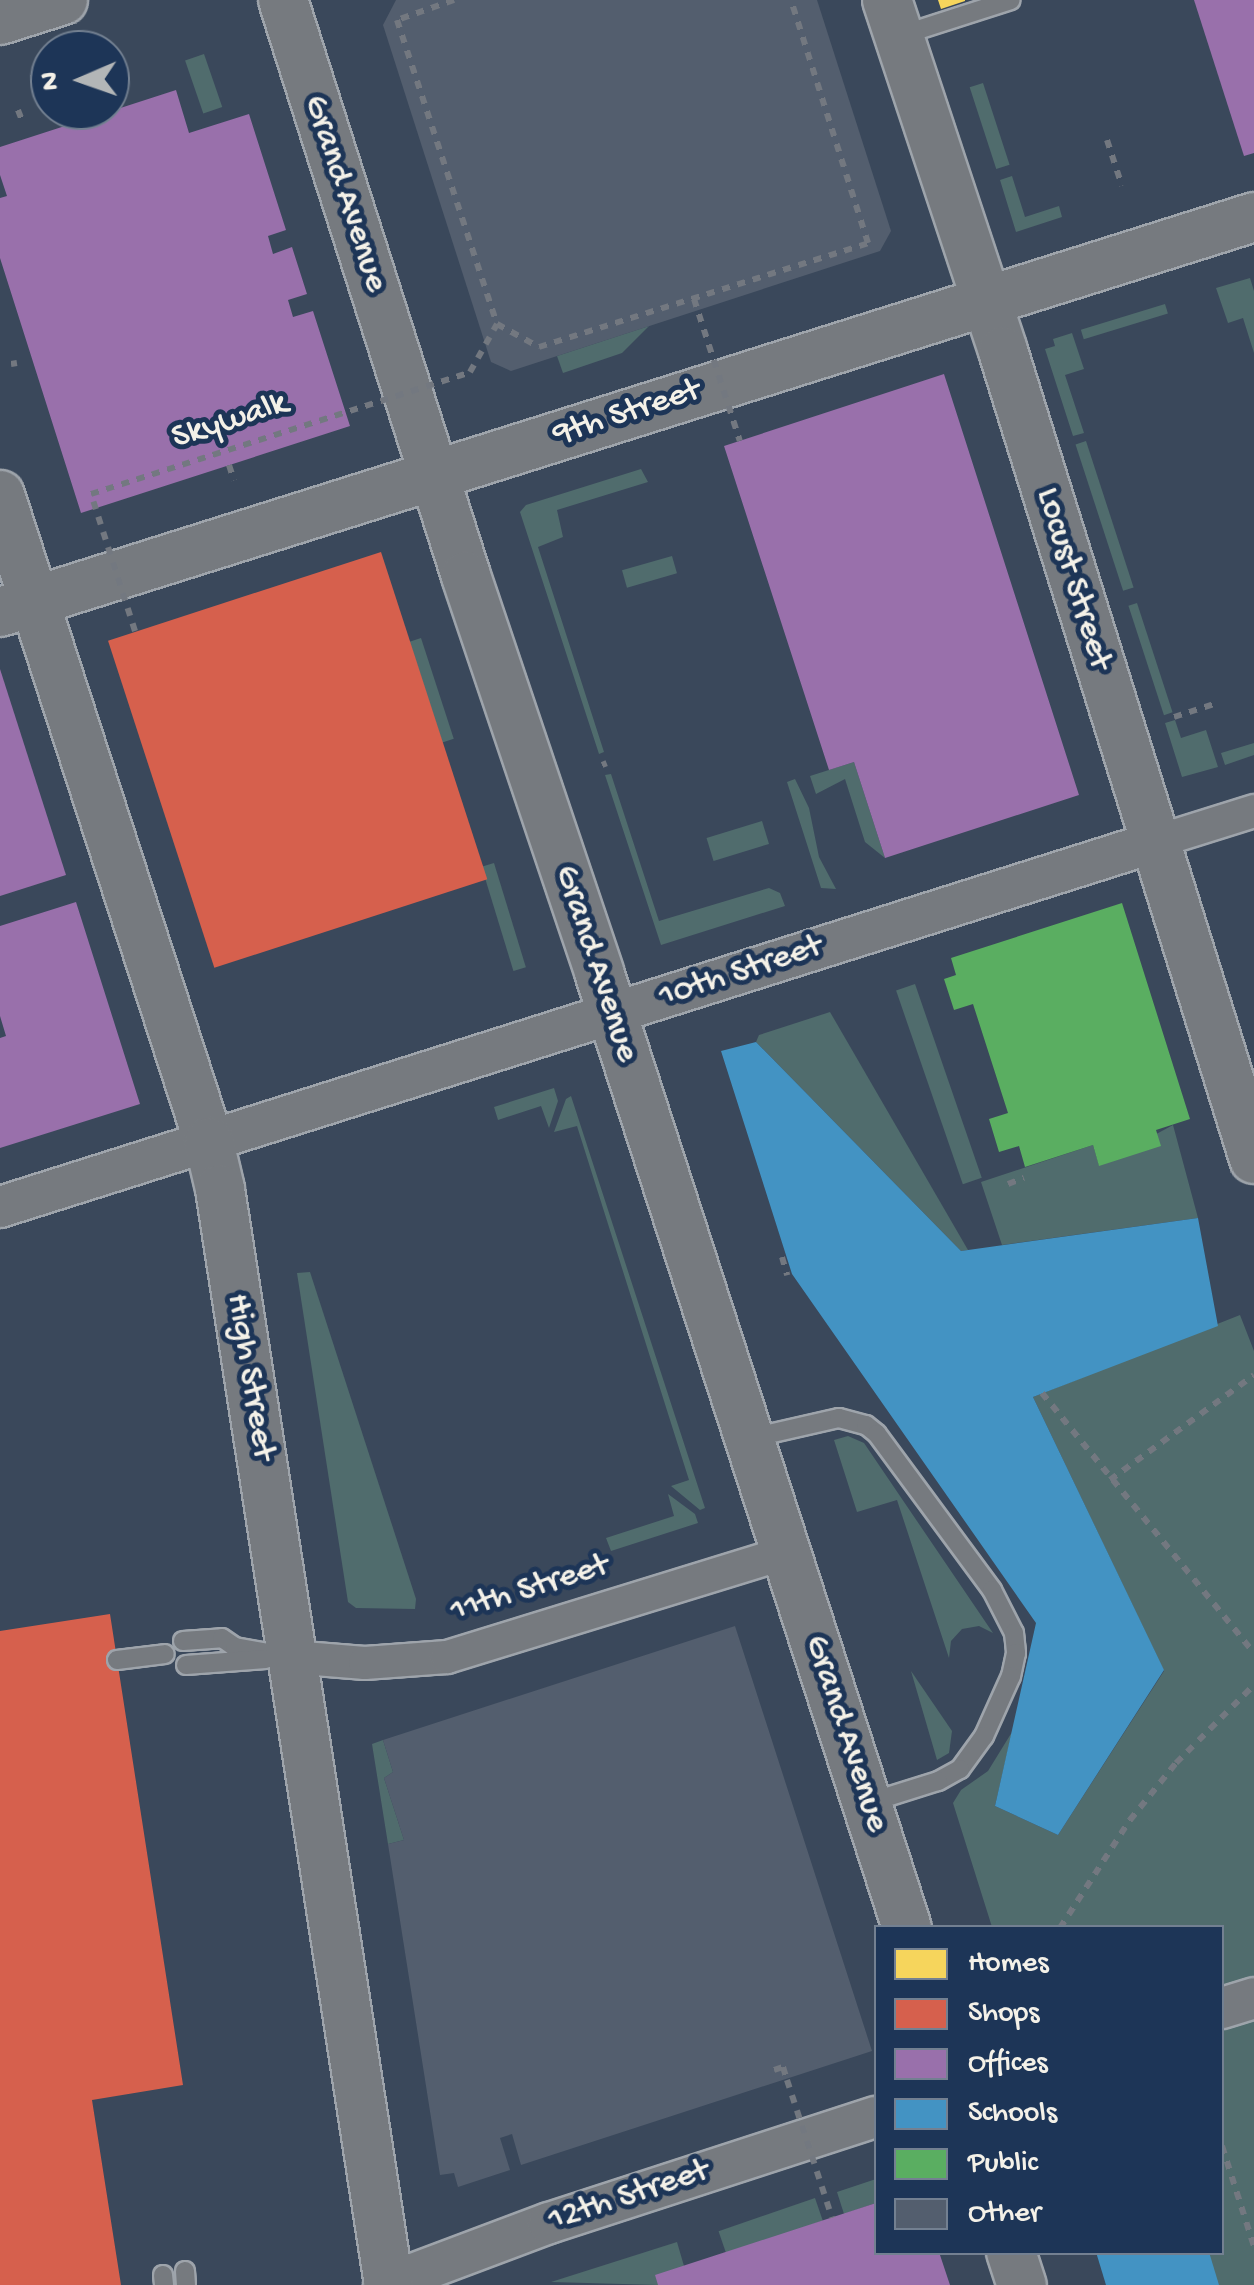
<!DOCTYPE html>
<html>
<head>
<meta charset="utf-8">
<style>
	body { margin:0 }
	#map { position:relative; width:1254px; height:2285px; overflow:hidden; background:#3a485b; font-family:"Gochi Hand",sans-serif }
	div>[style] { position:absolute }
	.green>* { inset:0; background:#506c6d; transform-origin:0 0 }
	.homes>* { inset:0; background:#f6d55c }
	.shops>* { inset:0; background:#d6604d; transform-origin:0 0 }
	.offices>* { inset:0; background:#9970ab }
	.schools>* { inset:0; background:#4393c3 }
	.public>* { inset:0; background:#5aae61 }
	.building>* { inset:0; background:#535e6e }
	.path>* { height:6px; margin-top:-3px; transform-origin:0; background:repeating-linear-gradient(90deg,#737880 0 8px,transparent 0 16px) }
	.roads { filter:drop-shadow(2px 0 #9ea4ab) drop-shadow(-2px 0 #9ea4ab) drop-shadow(0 2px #9ea4ab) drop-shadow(0 -2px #9ea4ab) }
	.service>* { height:18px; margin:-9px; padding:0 9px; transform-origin:9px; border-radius:9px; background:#767a7f }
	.minor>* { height:32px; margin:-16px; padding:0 16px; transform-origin:16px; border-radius:16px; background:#767a7f }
	.tertiary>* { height:40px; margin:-20px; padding:0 20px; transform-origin:20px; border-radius:20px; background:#767a7f }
	.secondary>* { height:48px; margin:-24px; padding:0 24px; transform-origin:24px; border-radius:24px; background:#767a7f }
	.path-bridge>* { height:6px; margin-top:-3px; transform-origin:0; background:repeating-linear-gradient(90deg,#737880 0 8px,transparent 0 16px) }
	span { translate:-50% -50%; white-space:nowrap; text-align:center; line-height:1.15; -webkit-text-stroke:10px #1d3557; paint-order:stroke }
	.street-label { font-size:35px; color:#f4f1e8 }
	.legend { position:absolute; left:874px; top:1925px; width:350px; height:330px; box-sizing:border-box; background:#1d3557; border:2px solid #738091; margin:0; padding:12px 18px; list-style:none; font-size:30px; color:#f4f1e8 }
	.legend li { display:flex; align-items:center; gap:20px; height:50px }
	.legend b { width:50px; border:2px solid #738091 }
	.north { position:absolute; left:30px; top:30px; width:100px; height:100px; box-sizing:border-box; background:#1d3557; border:2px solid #738091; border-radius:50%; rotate:268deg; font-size:28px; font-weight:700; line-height:40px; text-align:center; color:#f4f1e8 }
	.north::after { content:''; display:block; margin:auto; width:35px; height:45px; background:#b3b6b7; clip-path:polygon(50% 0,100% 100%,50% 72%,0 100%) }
</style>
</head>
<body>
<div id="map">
	<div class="green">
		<i style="left:204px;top:54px;width:56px;height:20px;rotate:71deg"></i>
		<i style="left:983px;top:83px;width:86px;height:14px;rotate:72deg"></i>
		<i style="clip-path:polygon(1012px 176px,1025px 217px,1059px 206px,1062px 217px,1016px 232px,1000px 180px)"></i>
		<i style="clip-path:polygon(1250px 278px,1254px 291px,1254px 353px,1243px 318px,1228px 323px,1216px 288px)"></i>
		<i style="left:1165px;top:304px;width:10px;height:88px;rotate:73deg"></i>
		<i style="clip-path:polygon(649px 326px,622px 353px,563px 373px,557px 356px)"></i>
		<i style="clip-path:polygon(1072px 333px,1084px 369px,1065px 375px,1084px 433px,1073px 436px,1045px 349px,1055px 346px,1053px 339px)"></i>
		<i style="left:1086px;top:441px;width:154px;height:11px;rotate:72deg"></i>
		<i style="clip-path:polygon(641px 469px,648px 482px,557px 510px,563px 537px,538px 547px,604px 752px,599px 754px,520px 512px,526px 505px)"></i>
		<i style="left:672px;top:556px;width:18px;height:52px;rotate:74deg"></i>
		<i style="left:1137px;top:603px;width:115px;height:9px;rotate:72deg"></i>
		<i style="left:421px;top:638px;width:106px;height:12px;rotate:72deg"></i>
		<i style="clip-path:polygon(1175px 720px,1181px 738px,1206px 730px,1218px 767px,1182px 777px,1165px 723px)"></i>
		<i style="clip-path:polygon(1254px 743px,1254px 755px,1225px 765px,1221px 753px)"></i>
		<i style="clip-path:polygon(854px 762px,885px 858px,865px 842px,845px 779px,816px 794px,810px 776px)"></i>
		<i style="clip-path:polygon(611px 774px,659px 921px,769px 888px,780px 893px,785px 906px,661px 945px,605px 775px)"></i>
		<i style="clip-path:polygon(795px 779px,809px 808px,819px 857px,836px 889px,821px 888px,787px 782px)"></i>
		<i style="left:762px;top:821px;width:24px;height:58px;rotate:73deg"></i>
		<i style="left:494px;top:863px;width:109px;height:13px;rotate:73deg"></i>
		<i style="left:915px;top:984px;width:205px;height:20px;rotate:71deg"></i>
		<i style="clip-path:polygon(830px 1012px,968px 1250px,961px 1251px,756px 1042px,759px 1035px)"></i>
		<i style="clip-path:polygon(554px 1088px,558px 1101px,549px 1128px,541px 1106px,498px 1120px,494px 1107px)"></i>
		<i style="clip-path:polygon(571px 1096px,705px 1508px,700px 1510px,671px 1486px,689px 1480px,577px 1126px,554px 1132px,566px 1099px)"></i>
		<i style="clip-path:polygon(1173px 1125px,1198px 1218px,1002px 1245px,981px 1182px,1093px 1145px,1099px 1165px)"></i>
		<i style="clip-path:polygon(310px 1272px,416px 1599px,415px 1609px,356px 1608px,348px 1602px,297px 1273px)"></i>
		<i style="clip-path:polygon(1240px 1315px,1254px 1351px,1254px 2285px,1107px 2285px,1097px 2253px,1222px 2252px,1222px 1928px,992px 1927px,953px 1803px,961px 1790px,988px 1771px,1012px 1732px,995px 1806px,1058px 1835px,1164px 1671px,1033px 1397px)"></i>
		<i style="clip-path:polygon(848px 1436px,864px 1443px,993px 1633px,979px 1626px,962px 1629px,951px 1641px,949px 1658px,897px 1500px,857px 1512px,834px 1440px)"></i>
		<i style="clip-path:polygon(668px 1494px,695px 1514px,698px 1523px,611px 1551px,606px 1538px,674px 1516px)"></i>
		<i style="clip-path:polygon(911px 1671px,952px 1731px,949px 1753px,937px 1760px)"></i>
		<i style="clip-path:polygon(383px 1740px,393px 1772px,384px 1778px,404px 1840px,388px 1844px,372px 1744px)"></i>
		<i style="clip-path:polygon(876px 2179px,876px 2203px,844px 2214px,837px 2192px)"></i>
		<i style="left:815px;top:2198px;width:24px;height:102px;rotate:71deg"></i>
		<i style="clip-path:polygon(677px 2242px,684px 2266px,658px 2285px,551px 2282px)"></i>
	</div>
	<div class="homes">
		<i style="clip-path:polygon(938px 0,965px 0,965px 1px,941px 9px)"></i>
	</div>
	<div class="shops">
		<i style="left:381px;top:552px;width:344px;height:287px;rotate:72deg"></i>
		<i style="clip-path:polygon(110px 1614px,183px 2085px,92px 2100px,121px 2285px,0 2285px,0 1631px)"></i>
	</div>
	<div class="offices">
		<i style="clip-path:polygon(1194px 0,1254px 0,1254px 153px,1244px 156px)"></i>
		<i style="clip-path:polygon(176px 90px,189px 133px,249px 114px,286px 230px,268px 236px,273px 254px,292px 247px,307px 294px,288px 300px,293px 317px,313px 311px,350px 426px,81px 513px,0 258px,0 198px,7px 196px,0 175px,0 147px)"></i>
		<i style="clip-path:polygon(944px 374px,1079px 795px,885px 858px,854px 762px,829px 770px,724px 446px)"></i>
		<i style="clip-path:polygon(0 669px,66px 875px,0 896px)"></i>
		<i style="clip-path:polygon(76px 902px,140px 1104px,0 1148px,0 1038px,6px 1036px,0 1016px,0 926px)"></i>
		<i style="clip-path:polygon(876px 2203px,876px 2252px,939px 2252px,950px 2285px,658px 2285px,655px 2275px)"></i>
	</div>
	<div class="schools">
		<i style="clip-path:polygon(756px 1042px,961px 1251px,1198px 1218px,1218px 1326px,1033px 1397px,1164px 1670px,1058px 1835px,995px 1806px,1036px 1623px,792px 1274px,721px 1051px)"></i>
		<i style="clip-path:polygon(1096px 2252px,1209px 2252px,1219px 2285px,1106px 2285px)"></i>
	</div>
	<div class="public">
		<i style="clip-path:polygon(1122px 903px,1190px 1119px,1156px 1130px,1161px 1146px,1099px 1166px,1093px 1145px,1025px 1167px,1019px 1146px,999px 1152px,989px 1119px,1008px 1113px,973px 1004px,954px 1010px,944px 979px,956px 975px,951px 958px)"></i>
	</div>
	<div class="building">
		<i style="clip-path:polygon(396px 0,817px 0,891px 231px,880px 251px,511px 371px,491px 362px,383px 25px)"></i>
		<i style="clip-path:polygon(735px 1626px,872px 2051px,521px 2165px,512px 2134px,500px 2138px,510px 2170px,458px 2187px,454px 2173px,440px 2175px,388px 1844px,404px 1840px,384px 1778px,393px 1772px,383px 1740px)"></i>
	</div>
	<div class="path">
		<i style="left:454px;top:0;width:60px;rotate:160.7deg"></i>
		<i style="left:397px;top:20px;width:320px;rotate:71.8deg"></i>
		<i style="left:497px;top:324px;width:48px;rotate:28.7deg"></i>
		<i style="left:539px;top:347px;width:345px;rotate:-17.5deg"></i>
		<i style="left:868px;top:243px;width:255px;rotate:-107.6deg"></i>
		<i style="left:33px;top:74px;width:14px;rotate:73deg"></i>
		<i style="left:18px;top:110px;width:9px;rotate:69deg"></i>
		<i style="left:1107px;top:140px;width:48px;rotate:71.9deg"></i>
		<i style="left:11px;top:364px;width:6px;rotate:-9deg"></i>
		<i style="left:229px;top:465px;width:16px;rotate:72deg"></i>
		<i style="left:1174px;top:717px;width:45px;rotate:-18deg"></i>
		<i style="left:602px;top:765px;width:5px;rotate:-22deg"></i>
		<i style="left:1008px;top:1184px;width:17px;rotate:-21deg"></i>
		<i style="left:782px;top:1257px;width:19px;rotate:74deg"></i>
		<i style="left:1042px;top:1393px;width:335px;rotate:50.8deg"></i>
		<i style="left:1110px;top:1480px;width:178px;rotate:-36.1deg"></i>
		<i style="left:1060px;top:1928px;width:129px;rotate:-57.1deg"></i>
		<i style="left:1130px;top:1820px;width:73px;rotate:-51.1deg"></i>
		<i style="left:1176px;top:1763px;width:110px;rotate:-45deg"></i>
		<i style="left:774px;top:2070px;width:9px;rotate:-18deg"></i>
		<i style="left:783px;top:2067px;width:14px;rotate:73deg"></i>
		<i style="left:1222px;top:2146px;width:105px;rotate:72.3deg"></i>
	</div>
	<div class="roads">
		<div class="service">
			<i style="left:902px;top:35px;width:114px;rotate:-17.8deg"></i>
			<i style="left:751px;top:1438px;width:90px;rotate:-12.8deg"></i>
			<i style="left:839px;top:1418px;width:28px;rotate:15deg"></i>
			<i style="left:866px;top:1425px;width:14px;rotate:39deg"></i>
			<i style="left:877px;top:1434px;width:194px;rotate:53.6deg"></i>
			<i style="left:992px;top:1590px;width:48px;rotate:62.9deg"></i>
			<i style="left:1014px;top:1633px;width:20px;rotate:84deg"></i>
			<i style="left:1016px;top:1653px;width:24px;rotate:102deg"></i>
			<i style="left:1011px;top:1676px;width:66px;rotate:114.2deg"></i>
			<i style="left:984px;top:1736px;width:41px;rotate:126deg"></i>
			<i style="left:960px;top:1769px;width:25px;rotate:151deg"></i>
			<i style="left:938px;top:1781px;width:73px;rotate:162.6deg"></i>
			<i style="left:183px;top:1641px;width:39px;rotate:-4deg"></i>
			<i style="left:222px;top:1638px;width:16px;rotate:35deg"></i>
			<i style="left:235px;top:1647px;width:57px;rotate:10.1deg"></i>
			<i style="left:117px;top:1660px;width:48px;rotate:-7.1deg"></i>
			<i style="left:186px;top:1665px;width:80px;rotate:-4.3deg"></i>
			<i style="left:185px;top:2271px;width:14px;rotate:86deg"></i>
			<i style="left:163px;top:2275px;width:10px;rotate:84deg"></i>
		</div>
		<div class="minor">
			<i style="left:1152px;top:843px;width:107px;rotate:-17.4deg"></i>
			<i style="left:291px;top:1657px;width:74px;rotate:4.6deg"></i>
			<i style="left:365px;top:1663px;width:82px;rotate:-4.2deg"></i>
			<i style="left:447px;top:1657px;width:355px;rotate:-17.1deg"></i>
		</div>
		<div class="tertiary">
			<i style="left:0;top:1207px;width:1208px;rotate:-17.54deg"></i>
			<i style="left:1222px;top:2008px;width:34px;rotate:-17deg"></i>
			<i style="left:384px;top:2285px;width:176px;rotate:-20.6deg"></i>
			<i style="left:549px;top:2223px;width:344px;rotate:-18deg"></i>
		</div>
		<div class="secondary">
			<i style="left:283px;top:0;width:604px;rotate:72.37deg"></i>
			<i style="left:466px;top:576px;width:418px;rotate:71.4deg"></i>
			<i style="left:599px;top:972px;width:1004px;rotate:72.14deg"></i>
			<i style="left:887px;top:0;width:370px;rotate:71.7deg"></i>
			<i style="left:1003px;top:351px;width:846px;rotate:72.74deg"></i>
			<i style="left:0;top:20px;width:66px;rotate:-17.6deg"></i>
			<i style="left:0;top:495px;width:680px;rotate:72.1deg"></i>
			<i style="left:209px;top:1142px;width:48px;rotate:76.8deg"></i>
			<i style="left:220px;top:1189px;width:1109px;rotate:81.23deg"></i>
			<i style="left:0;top:612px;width:1315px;rotate:-17.48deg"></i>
			<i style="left:1011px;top:2252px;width:35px;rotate:72deg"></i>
		</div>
	</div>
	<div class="path-bridge">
		<i style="left:694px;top:299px;width:149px;rotate:72.1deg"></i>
		<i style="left:135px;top:631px;width:144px;rotate:-107.8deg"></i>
		<i style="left:91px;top:494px;width:398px;rotate:-17.8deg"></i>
		<i style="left:470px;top:372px;width:55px;rotate:-60.6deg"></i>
		<i style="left:787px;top:2080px;width:145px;rotate:71.9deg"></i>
	</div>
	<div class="street-label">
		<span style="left:344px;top:194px;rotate:72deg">Grand Avenue</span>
		<span style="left:627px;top:414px;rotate:-18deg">9th Street</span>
		<span style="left:230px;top:422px;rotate:-18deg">Skywalk</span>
		<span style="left:1072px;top:579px;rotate:73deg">Locust Street</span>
		<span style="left:595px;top:964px;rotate:72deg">Grand Avenue</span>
		<span style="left:741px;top:973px;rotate:-18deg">10th Street</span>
		<span style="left:249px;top:1377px;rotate:81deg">High Street</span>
		<span style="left:530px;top:1590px;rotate:-17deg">11th Street</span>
		<span style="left:845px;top:1734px;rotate:72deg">Grand Avenue</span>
		<span style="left:629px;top:2197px;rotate:-18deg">12th Street</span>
	</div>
	<ul class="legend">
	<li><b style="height:28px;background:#f6d55c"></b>Homes</li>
	<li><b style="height:28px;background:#d6604d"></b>Shops</li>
	<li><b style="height:28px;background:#9970ab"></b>Offices</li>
	<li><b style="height:28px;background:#4393c3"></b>Schools</li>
	<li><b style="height:28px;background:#5aae61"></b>Public</li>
	<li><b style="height:28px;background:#535e6e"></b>Other</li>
	</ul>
	<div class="north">N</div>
</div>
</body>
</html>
